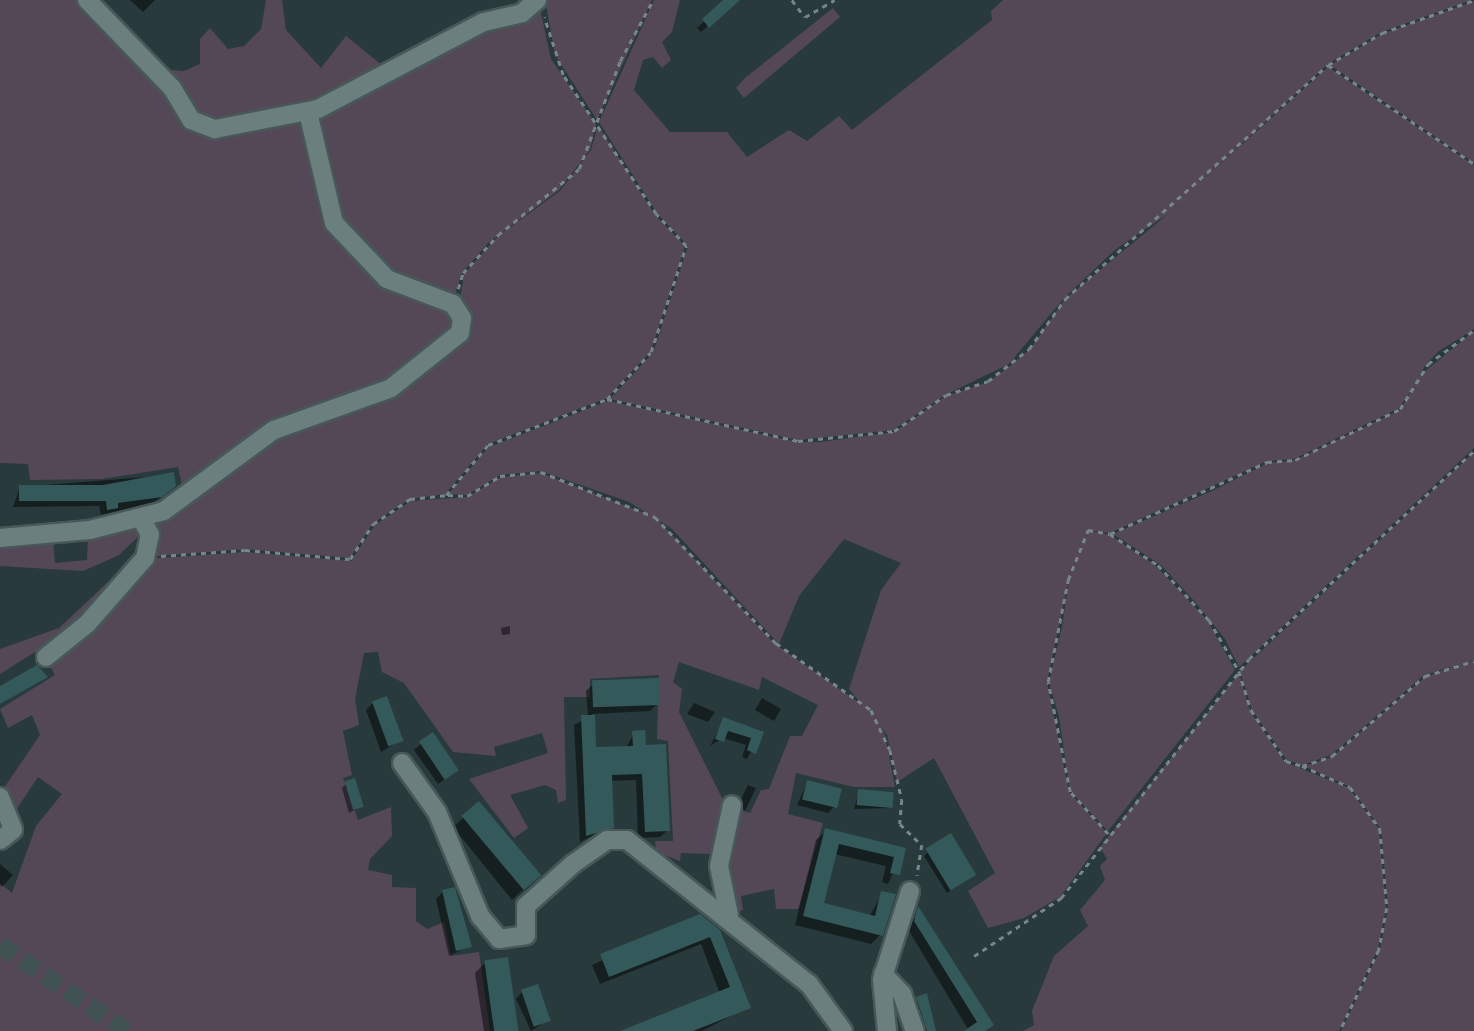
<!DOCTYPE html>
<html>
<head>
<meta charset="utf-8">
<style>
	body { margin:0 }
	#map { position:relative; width:1474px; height:1031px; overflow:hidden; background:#283a3b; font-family:"IBM Plex Sans",sans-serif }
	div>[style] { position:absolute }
	.green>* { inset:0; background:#544857 }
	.shadow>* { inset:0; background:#0007; transform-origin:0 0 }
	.building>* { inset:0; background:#34595a; transform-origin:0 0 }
	.minor-tunnel>* { height:18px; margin-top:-9px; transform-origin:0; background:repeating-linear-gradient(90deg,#415252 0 18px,transparent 0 27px) }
	.path>* { height:2.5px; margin-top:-1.25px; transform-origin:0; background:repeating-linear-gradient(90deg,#778687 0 5px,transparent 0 10px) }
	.roads { filter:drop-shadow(2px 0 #485858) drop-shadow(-2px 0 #485858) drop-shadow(0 2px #485858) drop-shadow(0 -2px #485858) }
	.minor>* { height:18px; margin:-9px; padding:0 9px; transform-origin:9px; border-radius:9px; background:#6b7f7f }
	span { translate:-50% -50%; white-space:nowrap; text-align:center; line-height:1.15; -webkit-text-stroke:9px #182020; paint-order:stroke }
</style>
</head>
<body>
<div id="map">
	<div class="green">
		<i style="clip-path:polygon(0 0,83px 0,218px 134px,307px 120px,317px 162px,355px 251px,437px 298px,461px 325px,403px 379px,325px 407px,184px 494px,178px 467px,102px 479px,30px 480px,28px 464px,0 463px)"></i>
		<i style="clip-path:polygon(91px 0,100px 0,170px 70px,184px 71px,200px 64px,200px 39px,210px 28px,228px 49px,244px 46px,261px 29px,266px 0,282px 0,286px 30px,321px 68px,346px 36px,383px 66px,534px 0,317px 106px,208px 126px)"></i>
		<i style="clip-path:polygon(545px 0,652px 0,597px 120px,555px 55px)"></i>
		<i style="clip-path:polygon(654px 0,680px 0,672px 32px,662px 42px,671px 60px,662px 68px,653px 57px,643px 60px,634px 90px,670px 132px,727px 132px,747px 157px,789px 130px,807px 141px,839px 116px,852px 130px,992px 20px,991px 11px,1003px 0,1472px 0,1381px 32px,1328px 64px,1198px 184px,1328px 67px,1474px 165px,1474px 329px,1439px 351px,1427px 363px,1418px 377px,1474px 331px,1474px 448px,1239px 667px,1225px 639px,1196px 603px,1161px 565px,1113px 534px,1212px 491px,1268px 463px,1295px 460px,1400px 410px,1414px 386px,1399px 408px,1294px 459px,1267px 461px,1110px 533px,1087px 530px,1110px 535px,1156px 566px,1207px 620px,1235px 670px,1108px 831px,1070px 791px,1059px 717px,1049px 682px,1062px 627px,1070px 573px,1047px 682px,1069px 792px,1107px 833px,1060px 897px,1024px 918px,988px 928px,968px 891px,995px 873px,934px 758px,897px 782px,887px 735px,849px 689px,881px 590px,901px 563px,844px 539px,799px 596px,779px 644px,672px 529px,629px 502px,541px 471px,500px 475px,467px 495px,448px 494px,489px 447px,608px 401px,798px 442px,820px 442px,894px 432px,946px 396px,988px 382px,1010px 366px,1030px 349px,1065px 299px,1168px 214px,1116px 249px,1064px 298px,1009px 364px,945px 395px,893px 430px,798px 440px,610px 399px,653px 353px,688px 246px,657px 213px,599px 122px)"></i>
		<i style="clip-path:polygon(1474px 1px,1474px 163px,1330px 65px,1382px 34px)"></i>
		<i style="clip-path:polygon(539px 4px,551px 59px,596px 124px,590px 150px,559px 190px,489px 242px,462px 273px,453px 300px,397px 280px,345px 231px,312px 115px,365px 95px)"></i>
		<i style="clip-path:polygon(833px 8px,840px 17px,744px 98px,736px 88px,745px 78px)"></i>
		<i style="clip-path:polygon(598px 125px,655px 215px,685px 246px,651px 351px,607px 398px,488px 444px,445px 494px,410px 499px,373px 523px,350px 558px,245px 549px,147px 557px,146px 520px,260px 444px,453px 345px,464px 274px,498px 236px,560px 191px,591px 150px)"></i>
		<i style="clip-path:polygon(1474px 452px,1474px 660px,1424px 675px,1331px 755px,1302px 765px,1287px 760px,1252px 710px,1240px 671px)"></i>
		<i style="clip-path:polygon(541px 473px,655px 517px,775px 644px,871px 711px,885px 735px,895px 787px,854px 787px,796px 773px,788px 814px,823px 823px,798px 909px,776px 909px,774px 889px,741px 896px,743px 910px,733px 914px,724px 873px,737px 809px,750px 813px,761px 790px,769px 789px,790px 736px,802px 736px,818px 705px,762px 677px,759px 690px,679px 662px,673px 682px,682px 689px,679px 712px,726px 806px,712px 854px,681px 853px,680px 861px,656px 852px,655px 841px,673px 841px,668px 741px,657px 739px,659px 675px,590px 679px,590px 697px,564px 697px,566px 800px,558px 803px,556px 790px,545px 785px,510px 795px,528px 828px,514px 838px,469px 779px,548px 753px,542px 733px,494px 747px,496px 756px,453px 752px,404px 683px,382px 672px,378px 652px,364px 653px,355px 699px,359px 725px,343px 731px,352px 775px,343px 778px,358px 820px,391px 807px,392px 836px,370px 859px,368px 870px,392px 875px,392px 887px,416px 888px,416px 921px,427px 929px,444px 922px,451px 956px,479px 952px,490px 1031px,0 1031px,0 883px,12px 893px,36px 826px,62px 794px,38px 777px,14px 813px,4px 788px,40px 735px,32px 715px,8px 728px,0 709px,55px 675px,47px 661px,147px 559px,245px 552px,351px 561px,375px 525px,411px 501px,467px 497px,501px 477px)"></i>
		<i style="clip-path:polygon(131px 526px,142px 533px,119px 555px,83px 571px,0 566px,0 545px,53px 541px,55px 563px,87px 560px,88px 534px)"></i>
		<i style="clip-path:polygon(142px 550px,83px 622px,0 674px,0 649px,59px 628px)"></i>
		<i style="clip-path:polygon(1467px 661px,1474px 662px,1474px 1031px,1341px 1031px,1380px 950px,1388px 908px,1381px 829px,1350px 787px,1304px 766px,1332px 757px,1425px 677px)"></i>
		<i style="clip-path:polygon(1239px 673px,1250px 711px,1285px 762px,1349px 788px,1379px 829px,1386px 908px,1378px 949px,1339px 1031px,1023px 1031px,1034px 1025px,1032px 1011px,1054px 956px,1088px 926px,1080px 910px,1105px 880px,1100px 866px,1107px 859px,1100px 847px)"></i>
	</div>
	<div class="shadow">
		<i style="clip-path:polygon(130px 0,155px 0,143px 12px)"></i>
		<i style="clip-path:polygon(727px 0,737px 0,701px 32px,697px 28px)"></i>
		<i style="clip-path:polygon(172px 475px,166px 493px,153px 503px,101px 515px,99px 506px,13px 507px,20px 487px)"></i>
		<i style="clip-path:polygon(510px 626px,510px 634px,502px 635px,501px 628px)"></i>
		<i style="clip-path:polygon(593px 684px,657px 704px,650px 711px,592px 714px,594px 750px,626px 748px,634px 733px,668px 830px,660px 837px,638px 838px,636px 780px,609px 781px,611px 826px,580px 842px,574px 725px,588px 718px,586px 691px)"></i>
		<i style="left:762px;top:698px;width:22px;height:14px;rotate:30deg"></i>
		<i style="clip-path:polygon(373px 703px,400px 741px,381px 752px,366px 710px)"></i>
		<i style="clip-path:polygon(694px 703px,715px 712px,708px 722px,687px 714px)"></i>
		<i style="clip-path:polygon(724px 720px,761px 733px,747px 759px,742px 757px,746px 745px,723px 738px,710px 746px)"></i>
		<i style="clip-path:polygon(421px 744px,449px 776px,438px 784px,414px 750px)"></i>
		<i style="clip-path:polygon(807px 783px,835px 806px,828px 813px,797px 805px)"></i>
		<i style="clip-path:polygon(346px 784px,361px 806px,349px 813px,342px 788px)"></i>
		<i style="clip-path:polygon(748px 785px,756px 788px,745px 811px,739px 803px)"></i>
		<i style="clip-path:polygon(859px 791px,890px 808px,854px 809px)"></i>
		<i style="clip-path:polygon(479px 804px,528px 885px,512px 900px,453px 827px)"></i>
		<i style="clip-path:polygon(826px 831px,903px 850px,888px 884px,882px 882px,886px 866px,834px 854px,821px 905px,869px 917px,882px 894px,881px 934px,871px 944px,795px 925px,816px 840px)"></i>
		<i style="clip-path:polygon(928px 852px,969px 879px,947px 893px,924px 856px)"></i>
		<i style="clip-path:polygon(0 864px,13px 875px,2px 887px,0 885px)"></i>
		<i style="clip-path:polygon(443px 892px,469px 946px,449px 956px,436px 899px)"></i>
		<i style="clip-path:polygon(919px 910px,985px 1031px,969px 1031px,908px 929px)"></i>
		<i style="clip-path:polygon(700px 917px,748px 1007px,702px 1031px,628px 1031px,720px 994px,701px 944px,600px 984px,592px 965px)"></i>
		<i style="clip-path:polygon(485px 963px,516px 1031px,484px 1031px,475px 973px)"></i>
		<i style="clip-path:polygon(522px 992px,548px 1020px,531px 1031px,516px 999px)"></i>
		<i style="clip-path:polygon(917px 998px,933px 1031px,920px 1031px)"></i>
	</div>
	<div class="building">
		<i style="clip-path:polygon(723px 0,740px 0,709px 28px,702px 19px)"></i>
		<i style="clip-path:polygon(174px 472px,176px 486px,162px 497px,118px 503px,118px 508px,107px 510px,106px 501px,19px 501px,19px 485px,103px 485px)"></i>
		<i style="clip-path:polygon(37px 665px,48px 677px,0 704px,0 686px)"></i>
		<i style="left:659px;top:678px;width:27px;height:67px;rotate:88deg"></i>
		<i style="left:387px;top:696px;width:48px;height:16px;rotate:70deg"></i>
		<i style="clip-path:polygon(581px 715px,595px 715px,596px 747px,633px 746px,632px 731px,645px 730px,646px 745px,666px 744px,670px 831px,645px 832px,642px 774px,612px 775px,614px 828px,586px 836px)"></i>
		<i style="clip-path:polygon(723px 717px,764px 732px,756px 754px,747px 750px,751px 738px,728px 731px,724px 742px,715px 739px)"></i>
		<i style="left:433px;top:732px;width:46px;height:17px;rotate:56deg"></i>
		<i style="left:355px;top:778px;width:30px;height:11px;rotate:73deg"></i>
		<i style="left:807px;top:780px;width:36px;height:20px;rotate:14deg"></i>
		<i style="left:858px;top:789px;width:36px;height:16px;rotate:5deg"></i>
		<i style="left:479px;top:801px;width:97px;height:23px;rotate:50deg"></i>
		<i style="clip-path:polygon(825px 828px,906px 848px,900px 875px,890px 873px,894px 857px,839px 844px,824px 903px,875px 916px,881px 891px,896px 894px,883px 936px,803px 916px)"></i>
		<i style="left:951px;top:833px;width:49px;height:30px;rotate:59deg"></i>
		<i style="clip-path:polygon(455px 887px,472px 947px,456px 951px,442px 890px)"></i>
		<i style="clip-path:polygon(918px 906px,994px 1025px,985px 1031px,964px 1031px,977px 1022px,914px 921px)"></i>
		<i style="clip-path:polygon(700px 914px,720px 930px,751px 1008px,693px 1031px,620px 1031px,730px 987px,710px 937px,609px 977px,600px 954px)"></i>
		<i style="left:508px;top:957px;width:75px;height:24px;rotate:82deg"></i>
		<i style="left:538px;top:984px;width:39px;height:18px;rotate:71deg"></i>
		<i style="clip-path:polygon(927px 993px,936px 1031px,927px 1031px,916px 997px)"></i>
	</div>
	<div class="minor-tunnel">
		<i style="left:0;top:945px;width:153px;rotate:34.3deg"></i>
	</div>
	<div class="path">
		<i style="left:792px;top:0;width:21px;rotate:53deg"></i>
		<i style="left:805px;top:17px;width:34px;rotate:-30deg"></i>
		<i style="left:1328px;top:65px;width:176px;rotate:34.1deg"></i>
		<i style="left:458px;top:289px;width:17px;rotate:-73deg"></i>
		<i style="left:463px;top:273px;width:52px;rotate:-47.4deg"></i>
		<i style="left:498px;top:235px;width:104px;rotate:-39.2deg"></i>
		<i style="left:579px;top:169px;width:116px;rotate:-69.2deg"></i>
		<i style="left:620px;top:61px;width:69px;rotate:-61.6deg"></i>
		<i style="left:607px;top:399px;width:196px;rotate:12.4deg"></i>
		<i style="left:798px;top:441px;width:97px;rotate:-5.9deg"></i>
		<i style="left:894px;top:431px;width:63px;rotate:-34.7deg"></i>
		<i style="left:946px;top:395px;width:44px;rotate:-18.4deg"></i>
		<i style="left:988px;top:381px;width:52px;rotate:-38deg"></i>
		<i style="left:1029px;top:349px;width:62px;rotate:-54.2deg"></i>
		<i style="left:1065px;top:299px;width:352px;rotate:-41.7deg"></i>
		<i style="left:1328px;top:65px;width:63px;rotate:-30.7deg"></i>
		<i style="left:1382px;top:33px;width:98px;rotate:-19.7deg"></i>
		<i style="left:448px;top:495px;width:19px;rotate:3deg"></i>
		<i style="left:467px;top:496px;width:39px;rotate:-31deg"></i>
		<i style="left:500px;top:476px;width:41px;rotate:-5.6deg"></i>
		<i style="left:541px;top:472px;width:123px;rotate:21.5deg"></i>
		<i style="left:655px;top:517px;width:175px;rotate:46.2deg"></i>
		<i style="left:776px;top:643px;width:116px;rotate:35.2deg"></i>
		<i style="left:871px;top:710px;width:44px;rotate:64.6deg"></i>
		<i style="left:890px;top:750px;width:51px;rotate:76.5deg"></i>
		<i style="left:902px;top:800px;width:24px;rotate:95deg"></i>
		<i style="left:900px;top:824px;width:30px;rotate:44deg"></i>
		<i style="left:922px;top:845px;width:31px;rotate:99deg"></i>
		<i style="left:1110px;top:534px;width:57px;rotate:32.9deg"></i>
		<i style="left:1158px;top:565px;width:75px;rotate:47.2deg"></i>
		<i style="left:1209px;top:620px;width:59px;rotate:59.5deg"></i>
		<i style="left:1239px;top:671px;width:41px;rotate:72.9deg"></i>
		<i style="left:1251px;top:710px;width:62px;rotate:55.5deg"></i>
		<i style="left:1286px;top:761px;width:17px;rotate:17deg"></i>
		<i style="left:1302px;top:766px;width:32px;rotate:-18deg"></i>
		<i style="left:1332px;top:756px;width:123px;rotate:-40.7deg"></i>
		<i style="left:1425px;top:676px;width:51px;rotate:-17deg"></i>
		<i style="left:161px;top:556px;width:84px;rotate:-4.1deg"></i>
		<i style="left:245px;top:550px;width:105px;rotate:4.9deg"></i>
		<i style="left:350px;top:559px;width:42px;rotate:-56.7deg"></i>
		<i style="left:373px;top:524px;width:45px;rotate:-34deg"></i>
		<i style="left:410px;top:499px;width:36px;rotate:-6deg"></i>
		<i style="left:446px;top:495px;width:65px;rotate:-50deg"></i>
		<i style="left:488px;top:445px;width:128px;rotate:-21.1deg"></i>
		<i style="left:607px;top:399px;width:64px;rotate:-46.9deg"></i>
		<i style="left:651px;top:352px;width:112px;rotate:-71.7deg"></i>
		<i style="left:686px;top:246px;width:44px;rotate:-133.2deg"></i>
		<i style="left:656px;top:214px;width:167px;rotate:-123.8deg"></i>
		<i style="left:563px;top:75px;width:61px;rotate:-108.1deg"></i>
		<i style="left:1302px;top:766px;width:52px;rotate:23.6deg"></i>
		<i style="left:1350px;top:787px;width:52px;rotate:54.5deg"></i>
		<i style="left:1380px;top:829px;width:79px;rotate:84.9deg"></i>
		<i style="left:1387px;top:908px;width:43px;rotate:100.8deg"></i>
		<i style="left:1379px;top:950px;width:90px;rotate:115.7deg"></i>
		<i style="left:1108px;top:834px;width:57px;rotate:-132.1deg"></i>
		<i style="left:1070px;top:792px;width:112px;rotate:-101.3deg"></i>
		<i style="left:1048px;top:682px;width:104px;rotate:-78.9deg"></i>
		<i style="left:1068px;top:580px;width:54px;rotate:-68.2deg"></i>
		<i style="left:1088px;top:530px;width:22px;rotate:10deg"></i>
		<i style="left:1110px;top:534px;width:173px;rotate:-24.6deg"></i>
		<i style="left:1267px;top:462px;width:28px;rotate:-4deg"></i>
		<i style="left:1295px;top:460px;width:117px;rotate:-25.9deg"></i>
		<i style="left:1400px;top:409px;width:53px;rotate:-58.1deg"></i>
		<i style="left:1428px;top:364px;width:57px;rotate:-36.5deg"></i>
		<i style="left:974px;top:956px;width:105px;rotate:-33.7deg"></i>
		<i style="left:1061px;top:898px;width:304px;rotate:-51.8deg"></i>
		<i style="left:1249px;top:659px;width:306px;rotate:-42.8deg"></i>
	</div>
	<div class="roads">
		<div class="minor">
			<i style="left:87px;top:0;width:122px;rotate:46deg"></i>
			<i style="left:172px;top:88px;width:37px;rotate:59deg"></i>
			<i style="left:191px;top:120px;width:26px;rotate:21deg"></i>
			<i style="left:215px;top:129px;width:105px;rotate:-11deg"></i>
			<i style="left:318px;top:109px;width:187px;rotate:-27.7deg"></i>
			<i style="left:484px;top:22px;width:39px;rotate:-13deg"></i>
			<i style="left:522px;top:13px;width:20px;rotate:-41deg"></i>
			<i style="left:0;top:538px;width:90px;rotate:-5.1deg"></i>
			<i style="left:90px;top:530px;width:76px;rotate:-14.4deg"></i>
			<i style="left:164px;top:511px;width:137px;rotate:-36.4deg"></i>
			<i style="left:274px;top:430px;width:124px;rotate:-19.7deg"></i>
			<i style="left:391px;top:388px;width:88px;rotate:-38.6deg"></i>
			<i style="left:460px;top:333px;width:15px;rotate:-82deg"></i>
			<i style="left:462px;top:318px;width:17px;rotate:-123deg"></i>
			<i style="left:453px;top:304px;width:71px;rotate:-159.3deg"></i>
			<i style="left:387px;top:279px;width:77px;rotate:-133.4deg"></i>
			<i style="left:334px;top:223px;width:114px;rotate:-103.2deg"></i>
			<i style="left:46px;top:657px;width:53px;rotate:-38.8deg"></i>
			<i style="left:87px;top:624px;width:88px;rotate:-48.7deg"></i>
			<i style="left:145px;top:558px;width:24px;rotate:-78deg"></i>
			<i style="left:150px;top:535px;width:18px;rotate:-117deg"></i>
			<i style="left:402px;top:763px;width:60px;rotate:54.5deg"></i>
			<i style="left:437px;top:812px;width:113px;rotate:67.5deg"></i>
			<i style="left:480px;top:916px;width:30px;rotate:50deg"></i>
			<i style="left:499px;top:939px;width:27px;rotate:-8deg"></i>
			<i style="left:526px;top:935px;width:29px;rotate:-90deg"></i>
			<i style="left:526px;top:906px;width:63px;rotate:-41.8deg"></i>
			<i style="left:573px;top:864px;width:42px;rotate:-35.2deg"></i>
			<i style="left:607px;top:840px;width:20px"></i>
			<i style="left:627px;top:840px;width:232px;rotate:38.4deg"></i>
			<i style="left:809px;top:984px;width:58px;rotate:54.1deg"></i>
			<i style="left:0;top:797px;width:35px;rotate:68deg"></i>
			<i style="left:13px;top:830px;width:16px;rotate:142deg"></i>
			<i style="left:729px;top:915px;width:50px;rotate:-101.5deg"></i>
			<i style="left:719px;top:866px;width:62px;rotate:-78deg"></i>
			<i style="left:883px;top:974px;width:28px;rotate:46deg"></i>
			<i style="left:902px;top:994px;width:39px;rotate:71deg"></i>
			<i style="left:887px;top:1031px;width:51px;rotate:-95.6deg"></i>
			<i style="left:882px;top:980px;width:93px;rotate:-72.5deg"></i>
		</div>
	</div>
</div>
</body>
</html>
